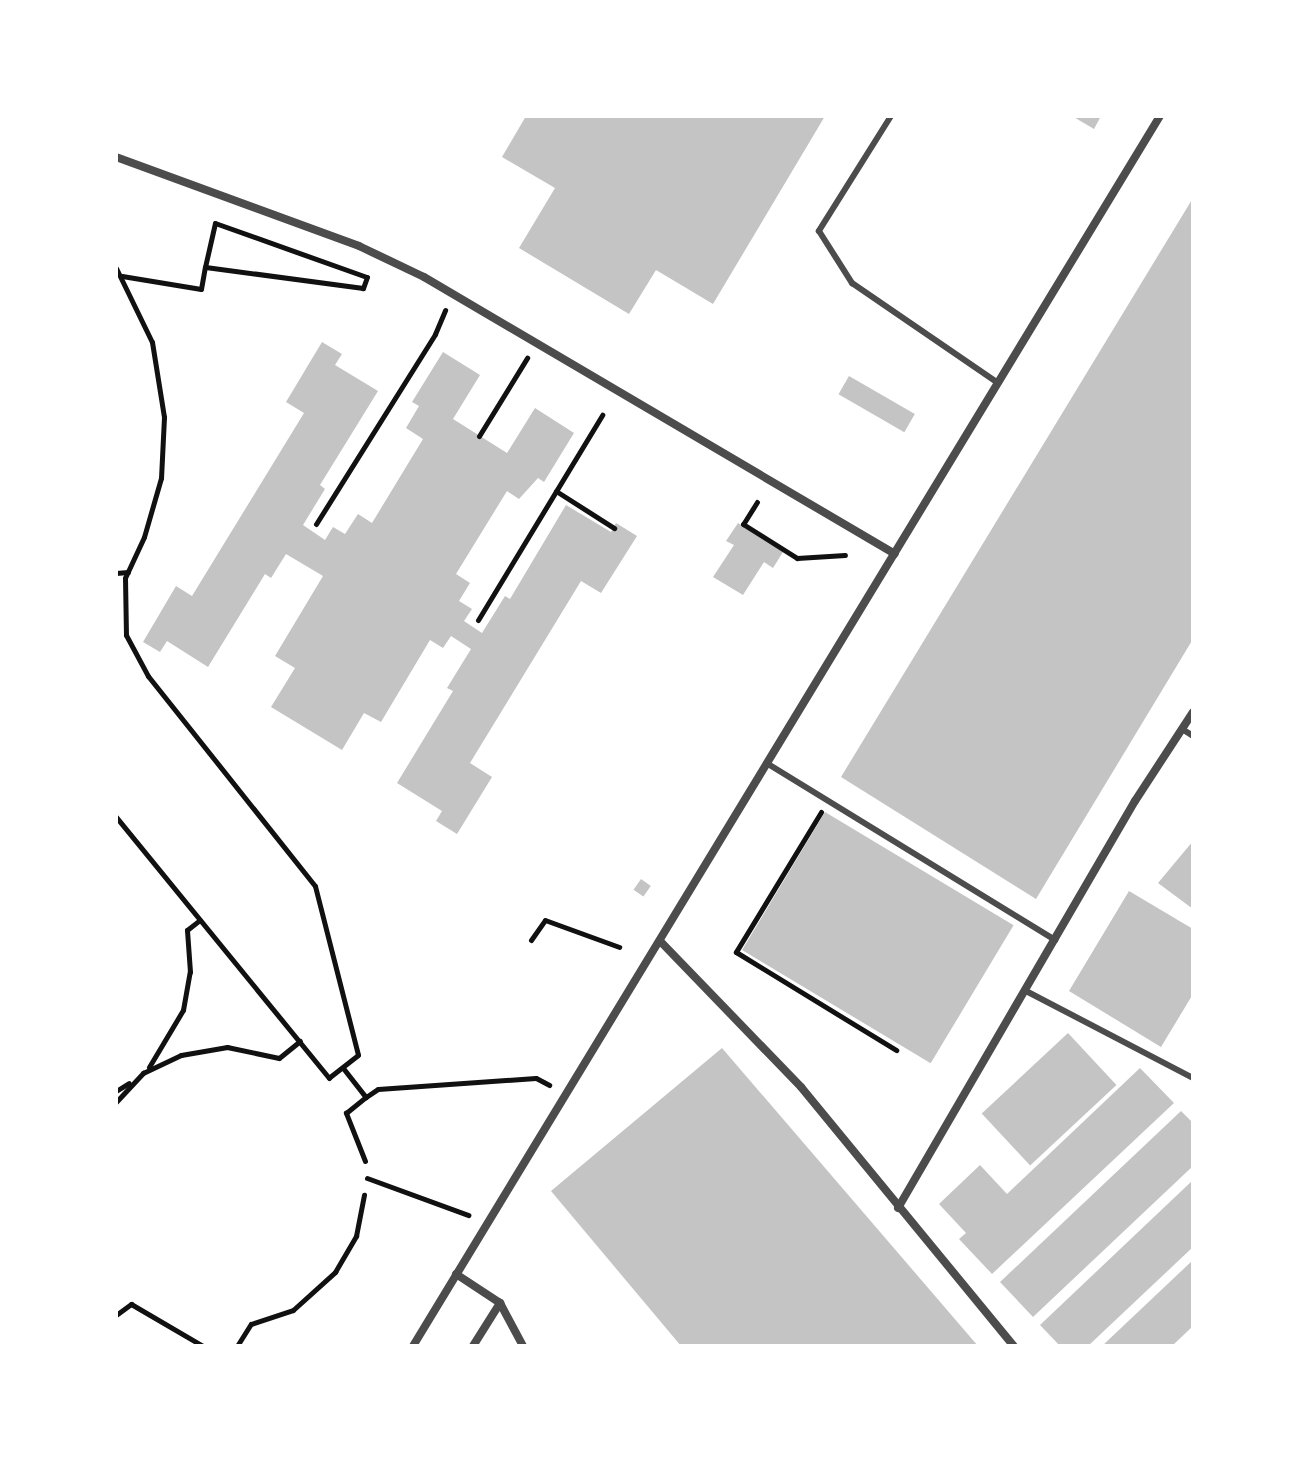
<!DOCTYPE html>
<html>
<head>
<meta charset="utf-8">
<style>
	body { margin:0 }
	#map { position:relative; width:1309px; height:1462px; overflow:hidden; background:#fff; font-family:"Zilla Slab",serif }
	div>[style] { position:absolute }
	.building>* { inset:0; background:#c4c4c4; transform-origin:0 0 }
	.path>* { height:5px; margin:-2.5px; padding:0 2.5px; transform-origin:2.5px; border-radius:2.5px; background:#111 }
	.service>* { height:6px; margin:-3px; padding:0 3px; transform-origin:3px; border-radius:3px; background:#4c4c4c }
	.minor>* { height:8px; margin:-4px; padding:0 4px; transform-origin:4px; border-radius:4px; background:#4c4c4c }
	span { translate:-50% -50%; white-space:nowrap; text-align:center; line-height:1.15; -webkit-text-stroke:8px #fff; paint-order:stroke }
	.frame { position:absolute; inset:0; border:118px solid #fff; pointer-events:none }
</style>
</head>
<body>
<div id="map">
	<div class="building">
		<i style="clip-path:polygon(526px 116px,825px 116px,713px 304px,656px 270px,629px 314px,519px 248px,555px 188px,502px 157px)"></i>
		<i style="clip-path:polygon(1072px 116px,1101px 116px,1094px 129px)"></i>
		<i style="clip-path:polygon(1193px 198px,1193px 639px,1036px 899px,841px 777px)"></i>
		<i style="clip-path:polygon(322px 342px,342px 354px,335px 365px,378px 391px,320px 485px,325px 489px,303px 525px,325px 540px,333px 527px,345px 534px,358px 514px,372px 523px,423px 439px,406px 428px,419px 406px,412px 402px,443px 352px,480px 375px,453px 419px,507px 453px,535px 408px,574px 433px,544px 482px,538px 478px,519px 499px,507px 491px,456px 574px,470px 583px,459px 601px,472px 609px,464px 621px,482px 633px,505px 596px,510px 599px,566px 505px,611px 532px,616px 523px,637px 536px,601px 593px,581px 581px,470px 763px,492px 777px,457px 834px,436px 821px,442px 811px,397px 783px,453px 691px,447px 688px,471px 649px,451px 636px,443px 648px,430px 640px,381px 722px,364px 713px,342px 750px,271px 707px,295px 668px,275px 656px,323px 576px,286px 554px,271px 578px,265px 574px,208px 667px,167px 641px,160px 652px,143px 642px,176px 586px,192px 596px,304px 413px,286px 402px)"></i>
		<i style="left:849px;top:376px;width:76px;height:21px;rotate:30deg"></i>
		<i style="clip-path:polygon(738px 523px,783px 552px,773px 568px,764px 562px,743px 595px,713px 577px,734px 545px,726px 541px)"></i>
		<i style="left:825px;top:812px;width:220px;height:161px;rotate:31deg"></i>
		<i style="clip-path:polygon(1193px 841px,1193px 909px,1158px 883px)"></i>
		<i style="left:641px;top:879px;width:12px;height:13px;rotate:35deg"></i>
		<i style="clip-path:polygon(1129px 891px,1193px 929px,1193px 994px,1161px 1047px,1069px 991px)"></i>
		<i style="left:1068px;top:1033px;width:71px;height:118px;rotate:47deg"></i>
		<i style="clip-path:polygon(722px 1048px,978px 1346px,681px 1346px,551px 1191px)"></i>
		<i style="clip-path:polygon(1140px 1068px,1174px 1103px,992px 1274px,959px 1239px,966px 1233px,939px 1204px,980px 1165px,1007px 1194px)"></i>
		<i style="clip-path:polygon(1181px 1111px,1193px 1123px,1193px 1166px,1033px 1317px,1000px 1282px)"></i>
		<i style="clip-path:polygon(1193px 1180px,1193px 1247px,1088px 1346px,1060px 1346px,1040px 1325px)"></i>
		<i style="clip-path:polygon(1193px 1260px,1193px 1326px,1172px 1346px,1102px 1346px)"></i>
	</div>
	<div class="path">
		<i style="left:215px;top:223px;width:161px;rotate:19.6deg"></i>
		<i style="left:367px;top:277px;width:12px;rotate:110deg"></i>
		<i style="left:363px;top:288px;width:159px;rotate:-172.4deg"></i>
		<i style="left:205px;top:267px;width:45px;rotate:-77.2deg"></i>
		<i style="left:116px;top:268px;width:82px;rotate:64.1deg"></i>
		<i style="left:152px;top:342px;width:76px;rotate:80.9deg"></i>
		<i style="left:164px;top:417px;width:61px;rotate:92.8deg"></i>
		<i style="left:161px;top:478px;width:61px;rotate:106.1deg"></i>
		<i style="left:144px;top:537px;width:45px;rotate:114.9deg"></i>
		<i style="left:125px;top:578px;width:57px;rotate:89deg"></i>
		<i style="left:126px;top:635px;width:47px;rotate:61.8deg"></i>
		<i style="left:148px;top:676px;width:268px;rotate:51.5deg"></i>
		<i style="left:315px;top:886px;width:174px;rotate:75.7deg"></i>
		<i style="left:358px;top:1055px;width:37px;rotate:142deg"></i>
		<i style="left:329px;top:1078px;width:337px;rotate:-129.2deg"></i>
		<i style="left:122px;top:276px;width:80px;rotate:9.3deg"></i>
		<i style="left:201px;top:289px;width:22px;rotate:-80deg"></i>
		<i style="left:479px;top:436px;width:92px;rotate:-58.4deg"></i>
		<i style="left:556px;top:491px;width:69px;rotate:32.5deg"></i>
		<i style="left:757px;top:502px;width:26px;rotate:122deg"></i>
		<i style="left:743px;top:524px;width:64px;rotate:32.2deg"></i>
		<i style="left:797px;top:558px;width:48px;rotate:-3.6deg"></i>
		<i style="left:316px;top:524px;width:224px;rotate:-57.9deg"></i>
		<i style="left:435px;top:334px;width:26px;rotate:-67deg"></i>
		<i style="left:116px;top:573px;width:12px;rotate:-5deg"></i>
		<i style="left:478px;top:620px;width:240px;rotate:-58.8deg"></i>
		<i style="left:821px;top:812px;width:164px;rotate:121.3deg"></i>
		<i style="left:736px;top:952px;width:188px;rotate:31.5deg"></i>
		<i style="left:531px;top:940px;width:24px;rotate:-55deg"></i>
		<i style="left:545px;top:920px;width:79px;rotate:20deg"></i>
		<i style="left:149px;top:1067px;width:66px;rotate:-59.2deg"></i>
		<i style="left:183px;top:1010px;width:39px;rotate:-80deg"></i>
		<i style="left:190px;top:972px;width:42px;rotate:-94.1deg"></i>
		<i style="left:187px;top:930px;width:16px;rotate:-38deg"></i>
		<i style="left:343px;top:1068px;width:37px;rotate:52deg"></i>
		<i style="left:366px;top:1097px;width:14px;rotate:-34deg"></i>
		<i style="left:378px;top:1089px;width:158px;rotate:-4deg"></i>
		<i style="left:536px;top:1078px;width:15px;rotate:28deg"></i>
		<i style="left:116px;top:1091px;width:15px;rotate:-32deg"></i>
		<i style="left:116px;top:1102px;width:40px;rotate:-47deg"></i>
		<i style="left:143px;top:1073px;width:42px;rotate:-25.3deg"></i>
		<i style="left:181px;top:1055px;width:47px;rotate:-9.9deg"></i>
		<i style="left:227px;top:1047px;width:53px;rotate:11.9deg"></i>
		<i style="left:279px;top:1058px;width:27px;rotate:-39deg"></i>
		<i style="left:365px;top:1161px;width:52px;rotate:-111.6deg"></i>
		<i style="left:346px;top:1113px;width:26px;rotate:-39deg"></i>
		<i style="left:367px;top:1178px;width:108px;rotate:20.1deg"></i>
		<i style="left:116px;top:1315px;width:19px;rotate:-36deg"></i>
		<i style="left:131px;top:1304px;width:83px;rotate:30.3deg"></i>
		<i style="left:237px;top:1346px;width:26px;rotate:-58deg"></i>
		<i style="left:251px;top:1324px;width:44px;rotate:-18.4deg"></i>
		<i style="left:293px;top:1310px;width:57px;rotate:-42.1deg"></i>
		<i style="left:335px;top:1272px;width:42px;rotate:-59.7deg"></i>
		<i style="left:356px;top:1236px;width:42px;rotate:-79deg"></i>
	</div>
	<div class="service">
		<i style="left:891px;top:116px;width:136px;rotate:122.1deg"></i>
		<i style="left:819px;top:231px;width:62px;rotate:57.6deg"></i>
		<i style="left:852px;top:283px;width:177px;rotate:34.4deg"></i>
		<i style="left:1182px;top:729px;width:13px;rotate:32deg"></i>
		<i style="left:768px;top:764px;width:337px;rotate:31.5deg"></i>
		<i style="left:1026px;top:991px;width:188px;rotate:27.5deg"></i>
	</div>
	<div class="minor">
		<i style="left:116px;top:157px;width:259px;rotate:20.1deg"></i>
		<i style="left:359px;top:246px;width:72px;rotate:25.5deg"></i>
		<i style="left:424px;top:277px;width:546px;rotate:30.46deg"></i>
		<i style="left:661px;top:942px;width:202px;rotate:46deg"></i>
		<i style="left:801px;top:1087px;width:335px;rotate:50.6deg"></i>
		<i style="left:898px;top:1208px;width:471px;rotate:-59.8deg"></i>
		<i style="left:1135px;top:801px;width:106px;rotate:-56.9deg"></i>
		<i style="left:456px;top:1274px;width:53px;rotate:33.4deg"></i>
		<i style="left:500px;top:1303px;width:49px;rotate:61.9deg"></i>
		<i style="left:413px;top:1346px;width:1439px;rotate:-58.73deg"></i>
		<i style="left:473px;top:1346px;width:51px;rotate:-57.9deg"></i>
	</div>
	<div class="frame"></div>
</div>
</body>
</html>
